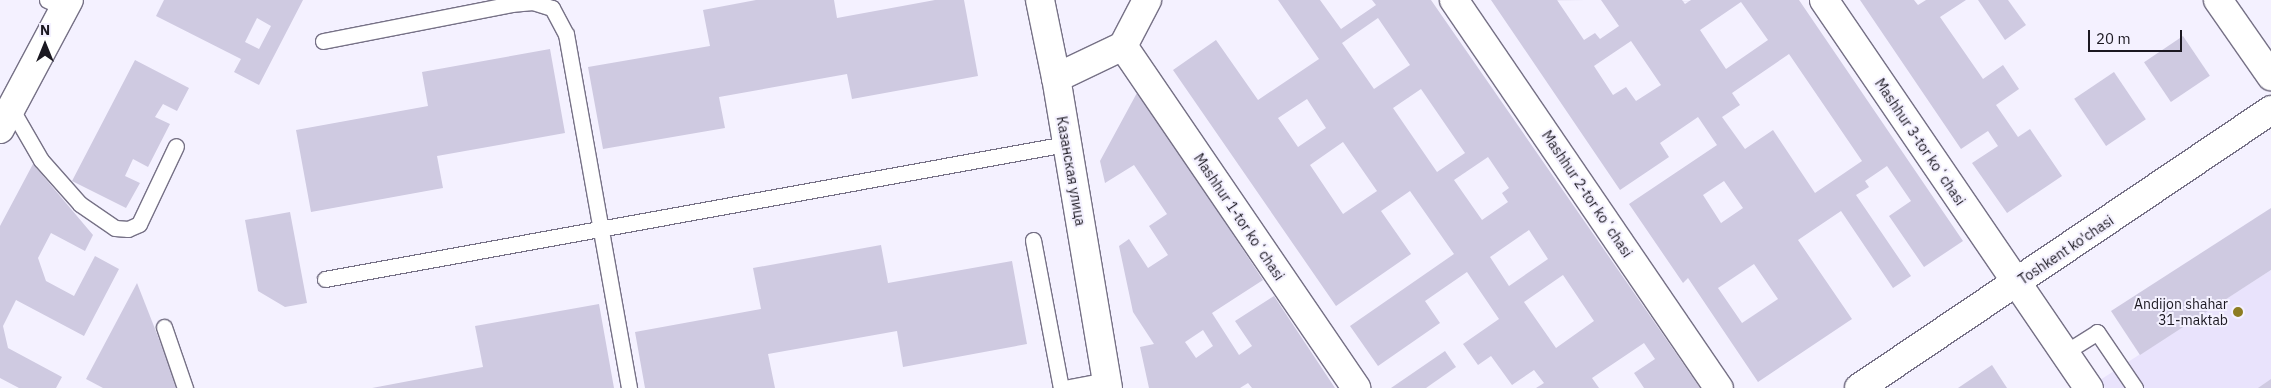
<!DOCTYPE html>
<html>
<head>
<meta charset="utf-8">
<style>
	body { margin:0 }
	#map { position:relative; width:2271px; height:388px; overflow:hidden; background:#f4f1ff; font-family:"IBM Plex Sans",sans-serif }
	div>[style] { position:absolute }
	.built>* { inset:0; background:#e9e3fc }
	.building>* { inset:0; background:#cfcae1; transform-origin:0 0 }
	.roads { filter:drop-shadow(1px 0 #767186) drop-shadow(-1px 0 #767186) drop-shadow(0 1px #767186) drop-shadow(0 -1px #767186) }
	.service>* { height:15px; margin:-7.5px; padding:0 7.5px; transform-origin:7.5px; border-radius:7.5px; background:#fff }
	.minor>* { height:28px; margin:-14px; padding:0 14px; transform-origin:14px; border-radius:14px; background:#fff }
	.tertiary>* { height:28px; margin:-14px; padding:0 14px; transform-origin:14px; border-radius:14px; background:#fff }
	.primary>* { height:28px; margin:-14px; padding:0 14px; transform-origin:14px; border-radius:14px; background:#fff }
	.dots>* { width:14px; height:14px; translate:-50% -50%; box-sizing:border-box; border:2px solid #f4f1ff; border-radius:50% }
	span { translate:-50% -50%; white-space:nowrap; text-align:center; line-height:1.15; -webkit-text-stroke:4px #f4f1ff; paint-order:stroke }
	.street-label { font-size:14px; color:#1b1821 }
	.poi-label { font-size:14px; color:#1b1821 }
	.right { translate:-100% -50%; text-align:right }
	.north { position:absolute; left:20px; top:20px; width:50px; height:50px; -webkit-text-stroke:4px #f4f1ff; paint-order:stroke; rotate:0deg; font-size:14px; font-weight:700; line-height:20px; text-align:center; color:#1b1821 }
	.north::after { content:''; display:block; margin:auto; width:18px; height:22px; background:#1b1821; clip-path:polygon(50% 0,100% 100%,50% 72%,0 100%) }
	.scale { position:absolute; left:2088px; top:30px; width:94px; height:22px; box-sizing:border-box; border:2px solid #1b1821; border-top:0; padding-left:6px; font-size:15px; line-height:18px; white-space:nowrap; color:#1b1821; -webkit-text-stroke:4px #f4f1ff; paint-order:stroke }
</style>
</head>
<body>
<div id="map">
	<div class="built">
		<i style="clip-path:polygon(2271px 270px,2271px 388px,2105px 388px,2100px 380px)"></i>
	</div>
	<div class="building">
		<i style="clip-path:polygon(evenodd,164px 0,303px 0,259px 85px,234px 72px,241px 59px,156px 16px,164px 0,257px 18px,271px 26px,259px 49px,245px 42px,257px 18px)"></i>
		<i style="clip-path:polygon(756px 0,834px 0,837px 18px,935px 0,964px 0,978px 76px,852px 99px,847px 74px,719px 97px,725px 128px,603px 149px,588px 67px,710px 46px,703px 10px)"></i>
		<i style="clip-path:polygon(evenodd,1278px 0,1320px 0,1341px 29px,1376px 5px,1372px 0,1431px 0,1700px 388px,1644px 388px,1634px 373px,1655px 359px,1644px 343px,1592px 378px,1599px 388px,1536px 388px,1544px 383px,1534px 370px,1512px 385px,1491px 356px,1478px 365px,1463px 344px,1499px 319px,1467px 272px,1425px 301px,1440px 323px,1378px 366px,1350px 326px,1454px 254px,1410px 191px,1381px 211px,1411px 254px,1336px 306px,1173px 70px,1216px 40px,1258px 100px,1319px 59px,1278px 0,1378px 18px,1410px 65px,1374px 89px,1342px 43px,1378px 18px,1278px 0,1421px 89px,1465px 153px,1437px 172px,1393px 108px,1421px 89px,1278px 0,1307px 99px,1326px 128px,1298px 147px,1278px 118px,1307px 99px,1278px 0,1343px 142px,1377px 191px,1343px 214px,1310px 165px,1343px 142px,1278px 0,1488px 157px,1509px 188px,1502px 193px,1508px 202px,1482px 220px,1454px 180px,1488px 157px,1278px 0,1529px 230px,1548px 259px,1509px 286px,1490px 257px,1529px 230px,1278px 0,1563px 275px,1594px 321px,1556px 348px,1524px 302px,1563px 275px)"></i>
		<i style="clip-path:polygon(evenodd,1491px 0,1557px 0,1584px 40px,1595px 33px,1600px 39px,1619px 26px,1601px 0,1682px 0,1685px 4px,1691px 0,1799px 0,1963px 241px,1924px 267px,1889px 216px,1911px 201px,1887px 166px,1865px 181px,1869px 187px,1856px 195px,1911px 276px,1893px 288px,1841px 211px,1798px 240px,1852px 319px,1758px 382px,1688px 278px,1683px 283px,1629px 204px,1717px 145px,1698px 117px,1660px 143px,1669px 157px,1620px 190px,1491px 0,1741px 2px,1768px 40px,1726px 69px,1700px 30px,1741px 2px,1491px 0,1631px 41px,1661px 85px,1636px 101px,1626px 87px,1613px 95px,1594px 66px,1631px 41px,1491px 0,1789px 54px,1862px 161px,1815px 193px,1773px 130px,1745px 149px,1722px 117px,1740px 105px,1732px 93px,1789px 54px,1491px 0,1724px 181px,1743px 208px,1721px 223px,1703px 195px,1724px 181px,1491px 0,1754px 264px,1778px 299px,1742px 323px,1718px 288px,1754px 264px)"></i>
		<i style="clip-path:polygon(1860px 0,1914px 0,1918px 5px,1926px 0,1966px 0,1940px 17px,1983px 79px,2003px 65px,2019px 89px,1996px 105px,2018px 137px,2030px 129px,2062px 176px,2007px 213px,1972px 163px,1998px 146px,1988px 131px,1961px 149px)"></i>
		<i style="clip-path:polygon(1978px 0,2008px 0,2026px 25px,2005px 40px)"></i>
		<i style="left:2183px;top:36px;width:48px;height:47px;rotate:56deg"></i>
		<i style="clip-path:polygon(550px 49px,565px 133px,437px 156px,443px 188px,311px 212px,296px 130px,428px 106px,422px 72px)"></i>
		<i style="clip-path:polygon(135px 60px,189px 88px,177px 111px,163px 104px,155px 117px,170px 124px,148px 167px,133px 159px,125px 176px,140px 183px,126px 208px,72px 181px)"></i>
		<i style="left:2114px;top:72px;width:57px;height:48px;rotate:56deg"></i>
		<i style="clip-path:polygon(evenodd,1138px 91px,1263px 280px,1212px 313px,1239px 355px,1252px 346px,1235px 321px,1274px 296px,1335px 388px,1252px 388px,1248px 383px,1240px 388px,1149px 388px,1140px 347px,1154px 344px,1133px 312px,1119px 246px,1129px 239px,1148px 268px,1168px 255px,1149px 226px,1167px 214px,1134px 165px,1105px 183px,1100px 161px,1138px 91px,1203px 330px,1213px 346px,1196px 358px,1185px 342px,1203px 330px)"></i>
		<i style="clip-path:polygon(33px 164px,93px 235px,85px 251px,51px 233px,38px 258px,46px 281px,74px 296px,95px 256px,119px 269px,84px 336px,16px 300px,3px 326px,8px 348px,62px 377px,56px 388px,19px 388px,0 378px,0 226px)"></i>
		<i style="clip-path:polygon(2271px 208px,2271px 270px,2140px 355px,2111px 311px)"></i>
		<i style="clip-path:polygon(290px 212px,307px 303px,285px 307px,258px 291px,245px 220px)"></i>
		<i style="clip-path:polygon(881px 245px,888px 283px,1012px 261px,1027px 344px,903px 367px,897px 331px,768px 354px,775px 388px,645px 388px,635px 332px,761px 309px,753px 268px)"></i>
		<i style="clip-path:polygon(137px 283px,177px 385px,176px 388px,103px 388px,86px 379px)"></i>
		<i style="clip-path:polygon(599px 304px,614px 388px,372px 388px,483px 367px,475px 326px)"></i>
		<i style="clip-path:polygon(1445px 351px,1456px 367px,1426px 388px,1391px 388px)"></i>
		<i style="clip-path:polygon(1992px 365px,2007px 388px,1958px 388px)"></i>
		<i style="clip-path:polygon(2271px 379px,2271px 388px,2258px 388px)"></i>
	</div>
	<div class="roads">
		<div class="service">
			<i style="left:47px;top:0;width:19px;rotate:25deg"></i>
			<i style="left:323px;top:41px;width:192px;rotate:-11.1deg"></i>
			<i style="left:511px;top:4px;width:22px;rotate:-5deg"></i>
			<i style="left:533px;top:2px;width:20px;rotate:18deg"></i>
			<i style="left:552px;top:8px;width:30px;rotate:62deg"></i>
			<i style="left:566px;top:34px;width:360px;rotate:79.9deg"></i>
			<i style="left:11px;top:108px;width:60px;rotate:60deg"></i>
			<i style="left:41px;top:160px;width:59px;rotate:48.4deg"></i>
			<i style="left:80px;top:204px;width:42px;rotate:34.4deg"></i>
			<i style="left:115px;top:228px;width:13px;rotate:4deg"></i>
			<i style="left:128px;top:229px;width:12px;rotate:-24deg"></i>
			<i style="left:139px;top:224px;width:86px;rotate:-64.6deg"></i>
			<i style="left:1033px;top:240px;width:151px;rotate:79.3deg"></i>
			<i style="left:325px;top:279px;width:753px;rotate:-10.33deg"></i>
			<i style="left:164px;top:327px;width:65px;rotate:71deg"></i>
			<i style="left:2064px;top:353px;width:39px;rotate:-32deg"></i>
			<i style="left:2097px;top:332px;width:68px;rotate:55.8deg"></i>
			<i style="left:1064px;top:388px;width:44px;rotate:-10.5deg"></i>
		</div>
		<div class="minor">
			<i style="left:1040px;top:0;width:80px;rotate:78.4deg"></i>
			<i style="left:1454px;top:0;width:470px;rotate:55.7deg"></i>
			<i style="left:1824px;top:0;width:470px;rotate:55.7deg"></i>
			<i style="left:2218px;top:0;width:93px;rotate:55.1deg"></i>
			<i style="left:1123px;top:46px;width:414px;rotate:55.7deg"></i>
			<i style="left:0;top:129px;width:146px;rotate:-61.9deg"></i>
		</div>
		<div class="tertiary">
			<i style="left:1108px;top:388px;width:314px;rotate:-99.5deg"></i>
			<i style="left:1056px;top:78px;width:74px;rotate:-25.5deg"></i>
			<i style="left:1123px;top:46px;width:52px;rotate:-62.4deg"></i>
		</div>
		<div class="primary">
			<i style="left:1859px;top:388px;width:497px;rotate:-34deg"></i>
		</div>
	</div>
	<div class="dots">
		<i style="left:2238px;top:312px;background:#8d7c22"></i>
	</div>
	<div class="street-label">
		<span style="left:1920px;top:142px;rotate:56deg">Mashhur 3-tor koʻchasi</span>
		<span style="left:1071px;top:171px;rotate:80deg">Казанская улица</span>
		<span style="left:1587px;top:194px;rotate:56deg">Mashhur 2-tor koʻchasi</span>
		<span style="left:1239px;top:217px;rotate:56deg">Mashhur 1-tor koʻchasi</span>
		<span style="left:2066px;top:250px;rotate:-34deg">Toshkent ko'chasi</span>
	</div>
	<div class="poi-label">
		<span class="right" style="left:2228px;top:312px">Andijon shahar<br>31-maktab</span>
	</div>
	<div class="north">N</div>
	<div class="scale">20 m</div>
</div>
</body>
</html>
